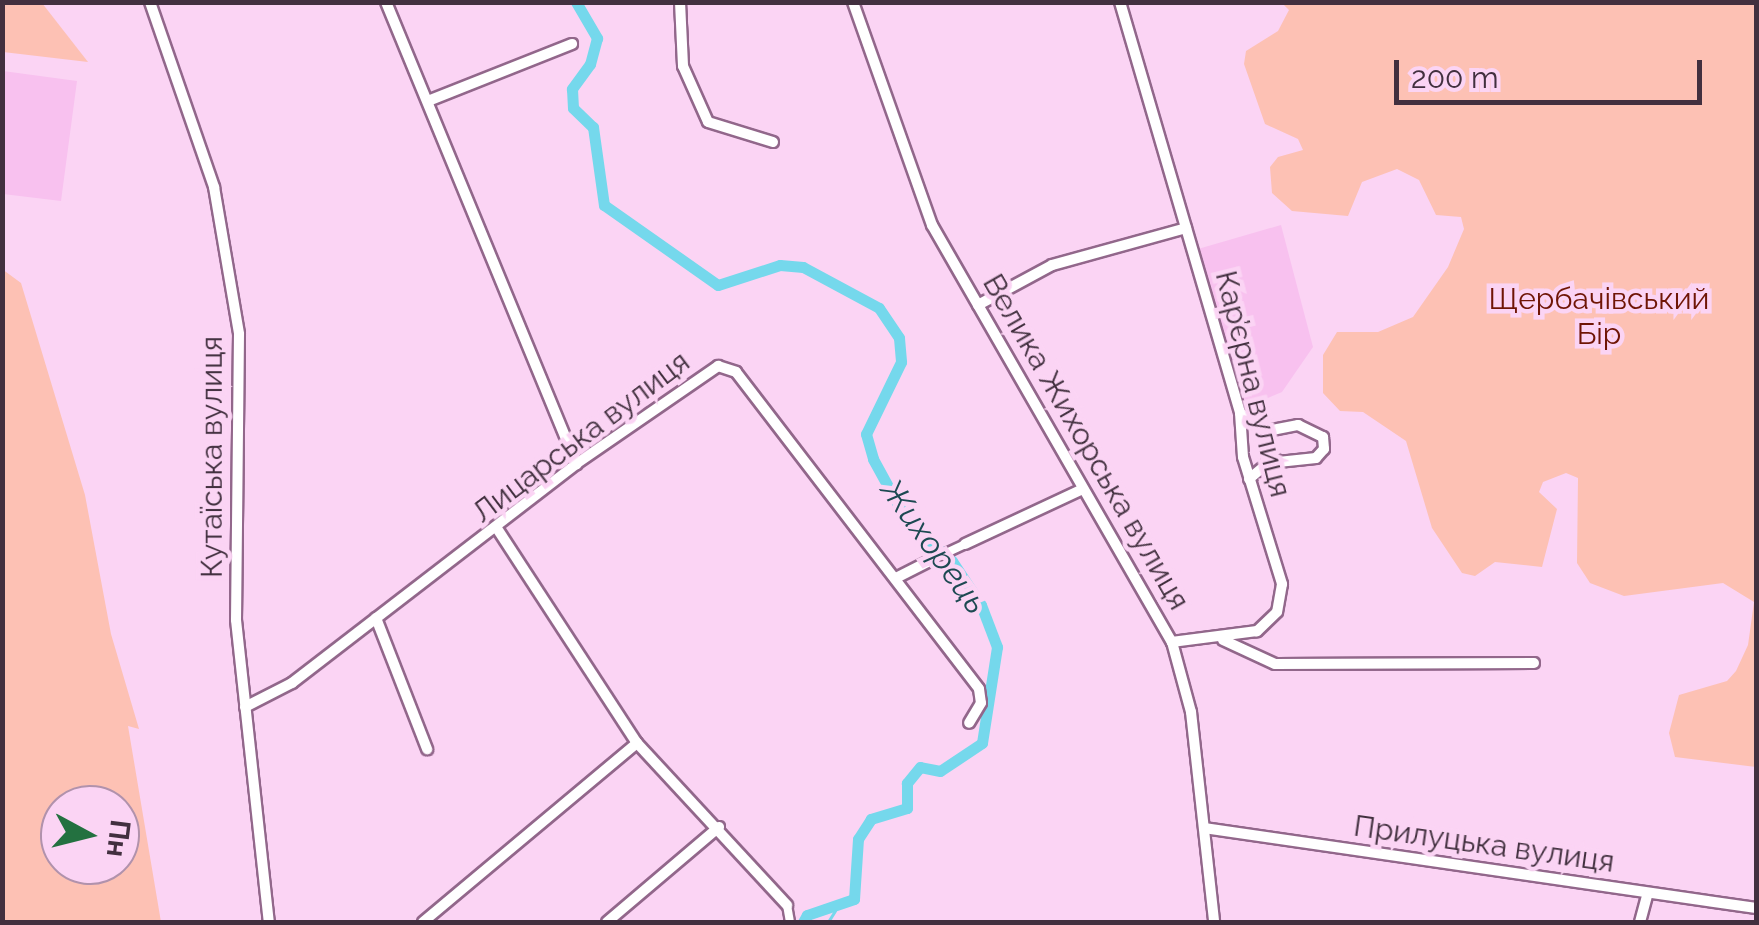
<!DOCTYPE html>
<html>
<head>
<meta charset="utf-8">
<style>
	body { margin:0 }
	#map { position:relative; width:1759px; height:925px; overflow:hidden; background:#fbd4f4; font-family:Raleway,sans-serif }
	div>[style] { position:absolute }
	.built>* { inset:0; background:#f8c1ef }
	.green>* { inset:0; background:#fdc1b4 }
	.stream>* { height:2.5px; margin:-1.25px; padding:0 1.25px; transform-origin:1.25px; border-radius:1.25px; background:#75d8ec }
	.canal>* { height:11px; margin:-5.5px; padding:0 5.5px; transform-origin:5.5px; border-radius:5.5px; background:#75d8ec }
	.roads { filter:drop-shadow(2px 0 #92678b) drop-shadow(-2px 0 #92678b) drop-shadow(0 2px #92678b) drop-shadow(0 -2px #92678b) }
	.pedestrian>* { height:8px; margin:-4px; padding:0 4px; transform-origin:4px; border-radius:4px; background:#fff }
	.minor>* { height:10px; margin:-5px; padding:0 5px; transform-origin:5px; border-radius:5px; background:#fff }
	span { translate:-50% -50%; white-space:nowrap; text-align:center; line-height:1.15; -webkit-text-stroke:9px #fbd4f4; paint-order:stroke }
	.park-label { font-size:30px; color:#6f1505 }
	.street-label { font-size:30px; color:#42303f }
	.water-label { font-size:32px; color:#1d4952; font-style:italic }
	.frame { position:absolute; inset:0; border:5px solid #42303f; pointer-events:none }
	.north { position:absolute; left:40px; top:785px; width:100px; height:100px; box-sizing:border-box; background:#fbd4f4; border:2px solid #b192ac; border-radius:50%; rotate:97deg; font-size:28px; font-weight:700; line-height:40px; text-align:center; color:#42303f }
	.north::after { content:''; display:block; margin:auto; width:35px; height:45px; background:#237140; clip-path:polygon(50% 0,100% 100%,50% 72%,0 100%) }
	.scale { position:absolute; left:1394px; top:60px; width:308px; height:45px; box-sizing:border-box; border:5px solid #42303f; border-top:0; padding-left:12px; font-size:30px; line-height:35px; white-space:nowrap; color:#42303f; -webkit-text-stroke:8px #fbd4f4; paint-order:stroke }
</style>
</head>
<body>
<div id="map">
	<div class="built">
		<i style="clip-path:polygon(3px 71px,77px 81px,61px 201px,3px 194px)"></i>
		<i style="clip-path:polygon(1281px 225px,1313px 347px,1282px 392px,1244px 408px,1198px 249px)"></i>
	</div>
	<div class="green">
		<i style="clip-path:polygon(3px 2px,42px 3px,88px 62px,3px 52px)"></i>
		<i style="clip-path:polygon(1282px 3px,1756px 3px,1756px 767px,1675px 757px,1669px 733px,1679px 695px,1727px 681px,1736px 671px,1748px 645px,1754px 602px,1723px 583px,1624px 596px,1590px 583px,1577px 563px,1578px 478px,1566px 473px,1543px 482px,1539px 492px,1557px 509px,1542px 567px,1495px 562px,1475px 576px,1462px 573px,1432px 528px,1406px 441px,1363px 412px,1340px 411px,1323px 393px,1323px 355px,1337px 332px,1378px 332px,1413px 317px,1448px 267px,1464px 229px,1461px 217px,1436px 215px,1419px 180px,1397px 169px,1362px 182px,1348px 216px,1292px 211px,1272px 193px,1270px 167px,1278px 157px,1303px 150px,1298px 139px,1265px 124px,1244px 64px,1246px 51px,1278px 31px,1289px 10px)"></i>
		<i style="clip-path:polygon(evenodd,2px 269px,21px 283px,85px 495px,111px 634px,139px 729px,128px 726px,161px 922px,3px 922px,2px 269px,120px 805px,120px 865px,60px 865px,60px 805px,120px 805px)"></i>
	</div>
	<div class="stream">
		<i style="left:828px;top:922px;width:13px;rotate:-58deg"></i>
	</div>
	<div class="canal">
		<i style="left:576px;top:2px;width:42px;rotate:59.7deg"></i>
		<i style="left:597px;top:38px;width:27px;rotate:105deg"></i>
		<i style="left:590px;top:64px;width:31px;rotate:126deg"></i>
		<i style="left:572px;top:89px;width:19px;rotate:87deg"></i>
		<i style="left:573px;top:108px;width:28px;rotate:44deg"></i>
		<i style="left:593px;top:127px;width:79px;rotate:82deg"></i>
		<i style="left:604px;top:205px;width:139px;rotate:35.1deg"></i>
		<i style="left:718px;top:285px;width:65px;rotate:-17.9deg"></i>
		<i style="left:780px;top:265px;width:23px;rotate:5deg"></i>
		<i style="left:803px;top:267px;width:86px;rotate:28.3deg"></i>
		<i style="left:879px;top:308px;width:36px;rotate:56deg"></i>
		<i style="left:899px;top:338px;width:24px;rotate:85deg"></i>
		<i style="left:901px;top:362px;width:80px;rotate:115.9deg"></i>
		<i style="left:866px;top:434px;width:26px;rotate:74deg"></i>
		<i style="left:873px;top:459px;width:73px;rotate:61.3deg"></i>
		<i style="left:908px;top:523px;width:58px;rotate:40.8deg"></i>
		<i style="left:952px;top:561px;width:53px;rotate:56.6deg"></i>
		<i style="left:981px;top:605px;width:45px;rotate:69.1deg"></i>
		<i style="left:997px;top:647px;width:97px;rotate:98.9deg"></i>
		<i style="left:982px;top:743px;width:50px;rotate:146.3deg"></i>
		<i style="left:940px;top:771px;width:20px;rotate:-169deg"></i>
		<i style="left:920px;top:767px;width:21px;rotate:129deg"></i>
		<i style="left:907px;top:783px;width:25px;rotate:90deg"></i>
		<i style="left:907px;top:808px;width:38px;rotate:163deg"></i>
		<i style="left:871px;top:819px;width:24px;rotate:123deg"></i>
		<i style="left:858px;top:839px;width:60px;rotate:93.8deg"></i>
		<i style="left:854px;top:899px;width:50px;rotate:161.2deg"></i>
		<i style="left:807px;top:915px;width:8px;rotate:120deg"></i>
	</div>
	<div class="roads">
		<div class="pedestrian">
			<i style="left:929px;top:561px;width:40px;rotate:-25deg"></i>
			<i style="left:787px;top:905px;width:17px;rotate:80deg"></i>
		</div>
		<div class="minor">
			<i style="left:150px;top:2px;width:196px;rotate:70.9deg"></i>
			<i style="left:214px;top:187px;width:149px;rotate:80.3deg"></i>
			<i style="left:239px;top:334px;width:286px;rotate:90.6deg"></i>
			<i style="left:236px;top:620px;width:304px;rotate:83.8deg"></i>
			<i style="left:386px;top:2px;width:500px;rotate:67.6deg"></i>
			<i style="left:680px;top:2px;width:64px;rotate:87.3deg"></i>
			<i style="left:683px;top:66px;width:61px;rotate:65.9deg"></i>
			<i style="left:708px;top:122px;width:68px;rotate:17.1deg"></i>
			<i style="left:853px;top:2px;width:237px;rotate:70.5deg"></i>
			<i style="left:932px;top:225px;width:481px;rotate:60.1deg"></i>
			<i style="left:1172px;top:642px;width:73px;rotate:74.8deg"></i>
			<i style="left:1191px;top:712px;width:211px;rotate:83.7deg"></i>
			<i style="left:1120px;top:2px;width:428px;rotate:73.7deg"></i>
			<i style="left:1240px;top:413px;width:44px;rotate:86.1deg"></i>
			<i style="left:1243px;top:457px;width:133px;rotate:72.9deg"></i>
			<i style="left:1282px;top:584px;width:28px;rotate:100deg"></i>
			<i style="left:1277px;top:612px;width:28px;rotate:136deg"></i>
			<i style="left:1257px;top:631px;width:86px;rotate:172.6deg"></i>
			<i style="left:428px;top:101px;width:155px;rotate:-21.6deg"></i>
			<i style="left:978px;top:305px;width:84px;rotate:-28.4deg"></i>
			<i style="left:1052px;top:265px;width:139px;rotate:-15.4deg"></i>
			<i style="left:1240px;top:413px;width:32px;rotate:34deg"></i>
			<i style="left:1267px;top:431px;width:32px;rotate:-11deg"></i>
			<i style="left:1298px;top:425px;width:28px;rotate:26deg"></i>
			<i style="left:1323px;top:437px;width:12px;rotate:85deg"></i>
			<i style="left:1324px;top:449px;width:12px;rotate:132deg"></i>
			<i style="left:1316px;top:458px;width:38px;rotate:174deg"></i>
			<i style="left:1278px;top:462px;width:13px;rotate:-129deg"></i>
			<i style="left:1249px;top:479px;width:23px;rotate:-40deg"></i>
			<i style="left:1267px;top:464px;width:33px;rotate:-90deg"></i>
			<i style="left:498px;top:530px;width:254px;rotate:56.9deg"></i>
			<i style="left:637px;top:743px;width:221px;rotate:47.2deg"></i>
			<i style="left:965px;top:544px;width:130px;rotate:-25deg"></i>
			<i style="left:896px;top:578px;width:37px;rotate:-27deg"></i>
			<i style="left:376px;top:618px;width:141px;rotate:68.7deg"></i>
			<i style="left:1223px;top:640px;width:57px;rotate:24.8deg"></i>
			<i style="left:1275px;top:664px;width:259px;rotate:-0.2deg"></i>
			<i style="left:245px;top:707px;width:53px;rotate:-27.1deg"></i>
			<i style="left:292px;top:683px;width:359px;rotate:-37.6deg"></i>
			<i style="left:576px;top:464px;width:173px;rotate:-34.6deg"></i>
			<i style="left:718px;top:366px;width:19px;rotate:18deg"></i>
			<i style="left:736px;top:372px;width:399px;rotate:52.5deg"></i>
			<i style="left:979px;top:689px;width:14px;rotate:82deg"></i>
			<i style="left:981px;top:703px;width:23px;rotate:121deg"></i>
			<i style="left:1204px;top:828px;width:558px;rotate:8.25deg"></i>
			<i style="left:423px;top:922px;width:279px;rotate:-39.9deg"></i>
			<i style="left:607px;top:922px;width:147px;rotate:-40.3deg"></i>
			<i style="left:1640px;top:922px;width:30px;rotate:-75deg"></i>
		</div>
	</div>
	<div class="park-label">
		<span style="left:1599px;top:316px">Щербачівський<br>Бір</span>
	</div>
	<div class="street-label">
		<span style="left:1253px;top:384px;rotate:76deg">Кар’єрна вулиця</span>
		<span style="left:581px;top:437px;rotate:-37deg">Лицарська вулиця</span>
		<span style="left:1086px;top:442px;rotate:60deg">Велика Жихорська вулиця</span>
		<span style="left:212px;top:457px;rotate:-90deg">Кутаїська вулиця</span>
		<span style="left:1484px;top:844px;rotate:8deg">Прилуцька вулиця</span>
	</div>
	<div class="water-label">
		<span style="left:934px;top:547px;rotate:54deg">Жихорець</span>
	</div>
	<div class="frame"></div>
	<div class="north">Пн</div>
	<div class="scale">200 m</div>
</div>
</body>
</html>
